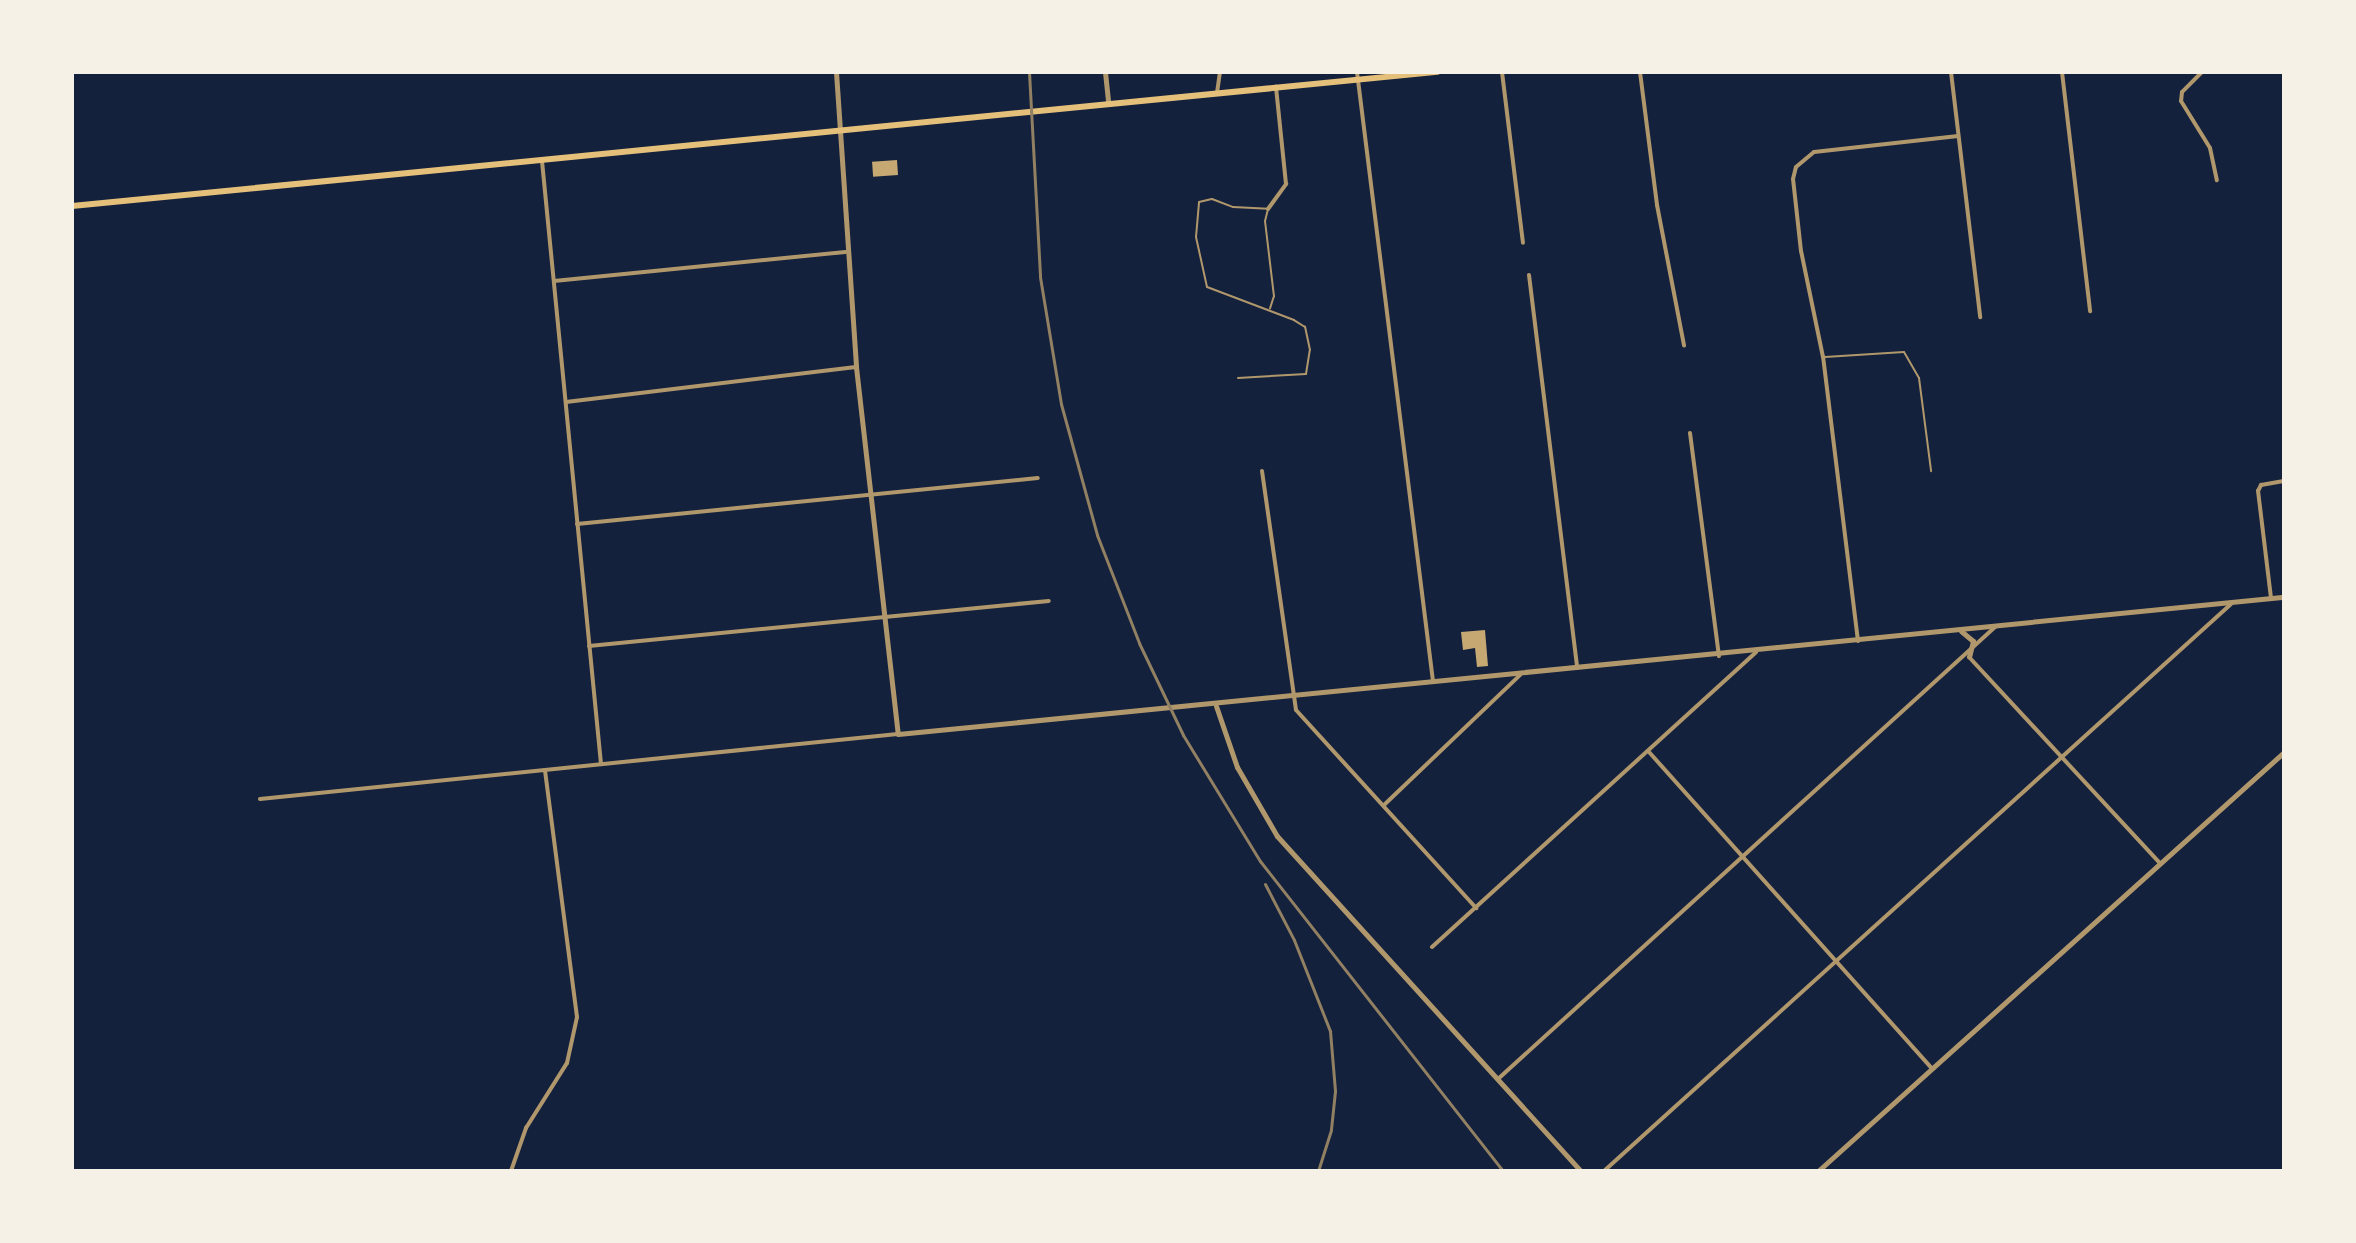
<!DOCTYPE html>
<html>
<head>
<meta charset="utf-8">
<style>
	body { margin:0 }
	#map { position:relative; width:2356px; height:1243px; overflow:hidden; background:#14213d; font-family:Karla,sans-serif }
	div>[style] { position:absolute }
	.building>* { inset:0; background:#c6a872; transform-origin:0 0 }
	.service>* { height:2px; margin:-1px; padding:0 1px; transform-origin:1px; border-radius:1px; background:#b1986c }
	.minor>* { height:4px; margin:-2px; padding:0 2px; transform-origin:2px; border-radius:2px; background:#b1986c }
	.tertiary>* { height:5px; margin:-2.5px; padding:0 2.5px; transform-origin:2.5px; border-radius:2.5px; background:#b1986c }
	.secondary>* { height:6px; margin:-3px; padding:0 3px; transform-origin:3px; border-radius:3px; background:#e5c07b }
	.rail>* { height:3px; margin:-1.5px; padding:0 1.5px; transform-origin:1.5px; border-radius:1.5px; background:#918062 }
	span { translate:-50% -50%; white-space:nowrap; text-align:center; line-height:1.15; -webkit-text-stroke:6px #f6f1e7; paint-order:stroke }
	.frame { position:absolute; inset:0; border:74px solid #f6f1e7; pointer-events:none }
</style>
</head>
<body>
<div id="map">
	<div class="building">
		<i style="left:897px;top:160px;width:15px;height:25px;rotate:86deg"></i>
		<i style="clip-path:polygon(1485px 630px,1488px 666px,1477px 667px,1475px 648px,1463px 650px,1461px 632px)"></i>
	</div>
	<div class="service">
		<i style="left:1825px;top:357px;width:79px;rotate:-3.6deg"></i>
		<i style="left:1904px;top:352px;width:30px;rotate:60deg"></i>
		<i style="left:1919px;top:378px;width:94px;rotate:82.6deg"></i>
		<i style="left:1238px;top:378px;width:68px;rotate:-3.4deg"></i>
		<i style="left:1306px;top:374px;width:24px;rotate:-81deg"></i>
		<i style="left:1310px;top:350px;width:24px;rotate:-102deg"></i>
		<i style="left:1305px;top:327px;width:13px;rotate:-148deg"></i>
		<i style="left:1294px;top:320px;width:93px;rotate:-159.2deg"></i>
		<i style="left:1207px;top:287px;width:51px;rotate:-102.4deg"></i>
		<i style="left:1196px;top:237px;width:35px;rotate:-85deg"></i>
		<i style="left:1199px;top:202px;width:13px;rotate:-13deg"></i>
		<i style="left:1212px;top:199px;width:22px;rotate:21deg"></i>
		<i style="left:1233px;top:207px;width:35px;rotate:3deg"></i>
		<i style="left:1268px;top:209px;width:12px;rotate:104deg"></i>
		<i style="left:1265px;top:221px;width:76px;rotate:83.2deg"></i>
		<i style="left:1274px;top:296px;width:13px;rotate:108deg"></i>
	</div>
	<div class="minor">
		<i style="left:1357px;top:72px;width:614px;rotate:82.89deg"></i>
		<i style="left:1502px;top:72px;width:172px;rotate:83deg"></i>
		<i style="left:1640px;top:72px;width:134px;rotate:82.7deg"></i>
		<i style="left:1657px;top:205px;width:143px;rotate:79.1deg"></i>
		<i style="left:1951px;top:72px;width:247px;rotate:83.2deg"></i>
		<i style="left:2062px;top:72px;width:241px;rotate:83.3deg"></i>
		<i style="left:2202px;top:72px;width:28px;rotate:135deg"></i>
		<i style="left:2182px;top:92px;width:9px;rotate:96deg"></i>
		<i style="left:2181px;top:101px;width:55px;rotate:58.3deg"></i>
		<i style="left:2210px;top:148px;width:33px;rotate:78deg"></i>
		<i style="left:1217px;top:93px;width:21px;rotate:-82deg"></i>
		<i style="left:542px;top:161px;width:606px;rotate:84.41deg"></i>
		<i style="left:1268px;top:209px;width:31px;rotate:-54deg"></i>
		<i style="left:1286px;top:184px;width:98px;rotate:-95.9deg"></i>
		<i style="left:1529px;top:275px;width:396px;rotate:83deg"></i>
		<i style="left:554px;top:281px;width:293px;rotate:-5.7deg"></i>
		<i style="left:566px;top:402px;width:292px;rotate:-6.9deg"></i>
		<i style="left:1690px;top:433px;width:225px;rotate:82.6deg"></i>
		<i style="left:1262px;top:471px;width:241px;rotate:81.9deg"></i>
		<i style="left:1296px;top:710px;width:268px;rotate:47.7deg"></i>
		<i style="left:577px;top:524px;width:463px;rotate:-5.7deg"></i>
		<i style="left:2271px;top:598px;width:108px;rotate:-96.9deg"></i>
		<i style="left:2258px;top:491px;width:7px;rotate:-63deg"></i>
		<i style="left:2261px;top:485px;width:23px;rotate:-10deg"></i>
		<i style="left:1858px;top:641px;width:286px;rotate:-97deg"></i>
		<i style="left:1823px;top:357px;width:108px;rotate:-101.7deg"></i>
		<i style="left:1801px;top:251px;width:72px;rotate:-96.3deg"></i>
		<i style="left:1793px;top:179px;width:12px;rotate:-76deg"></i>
		<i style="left:1796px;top:167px;width:23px;rotate:-40deg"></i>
		<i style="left:1814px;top:152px;width:145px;rotate:-6.3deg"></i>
		<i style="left:589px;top:646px;width:462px;rotate:-5.6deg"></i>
		<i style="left:1969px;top:657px;width:281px;rotate:47.2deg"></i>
		<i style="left:1649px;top:752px;width:424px;rotate:48.2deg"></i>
		<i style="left:260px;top:799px;width:641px;rotate:-5.82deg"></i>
		<i style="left:1384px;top:805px;width:188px;rotate:-43.7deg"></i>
		<i style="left:1432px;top:947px;width:438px;rotate:-42.3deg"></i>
		<i style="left:1498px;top:1079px;width:673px;rotate:-42.29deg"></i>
		<i style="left:511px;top:1171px;width:46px;rotate:-70.8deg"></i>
		<i style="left:526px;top:1128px;width:77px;rotate:-57.8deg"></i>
		<i style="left:567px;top:1063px;width:47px;rotate:-77.7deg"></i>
		<i style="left:577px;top:1017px;width:249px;rotate:-97.4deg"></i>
		<i style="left:1604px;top:1171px;width:845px;rotate:-42.12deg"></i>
	</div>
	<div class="tertiary">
		<i style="left:836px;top:72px;width:296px;rotate:86.1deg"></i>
		<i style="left:856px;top:367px;width:369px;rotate:83.5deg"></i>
		<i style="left:898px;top:734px;width:1393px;rotate:-5.65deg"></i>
		<i style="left:1105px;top:72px;width:31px;rotate:84deg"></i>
		<i style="left:1961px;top:631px;width:16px;rotate:40deg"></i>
		<i style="left:1973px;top:641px;width:16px;rotate:104deg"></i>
		<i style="left:1216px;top:706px;width:65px;rotate:71deg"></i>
		<i style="left:1237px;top:767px;width:80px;rotate:59.9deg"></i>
		<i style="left:1277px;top:836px;width:452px;rotate:47.8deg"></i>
		<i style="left:1818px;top:1171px;width:627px;rotate:-41.96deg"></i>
	</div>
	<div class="secondary">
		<i style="left:72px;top:206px;width:1372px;rotate:-5.61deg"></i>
	</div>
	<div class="rail">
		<i style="left:1029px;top:72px;width:205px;rotate:86.9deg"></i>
		<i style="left:1040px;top:277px;width:129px;rotate:80.6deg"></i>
		<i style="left:1061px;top:404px;width:136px;rotate:74.6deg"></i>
		<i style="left:1097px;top:535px;width:116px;rotate:68.7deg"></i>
		<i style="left:1139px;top:643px;width:102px;rotate:64.4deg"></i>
		<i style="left:1183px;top:735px;width:148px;rotate:58.6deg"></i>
		<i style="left:1260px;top:861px;width:394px;rotate:51.9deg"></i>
		<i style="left:1265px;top:884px;width:63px;rotate:62.6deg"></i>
		<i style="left:1294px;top:940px;width:98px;rotate:68.4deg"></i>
		<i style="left:1330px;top:1031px;width:60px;rotate:85.2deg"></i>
		<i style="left:1335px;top:1091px;width:39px;rotate:96deg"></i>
		<i style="left:1331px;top:1130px;width:43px;rotate:107.6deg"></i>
	</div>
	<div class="frame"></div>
</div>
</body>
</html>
